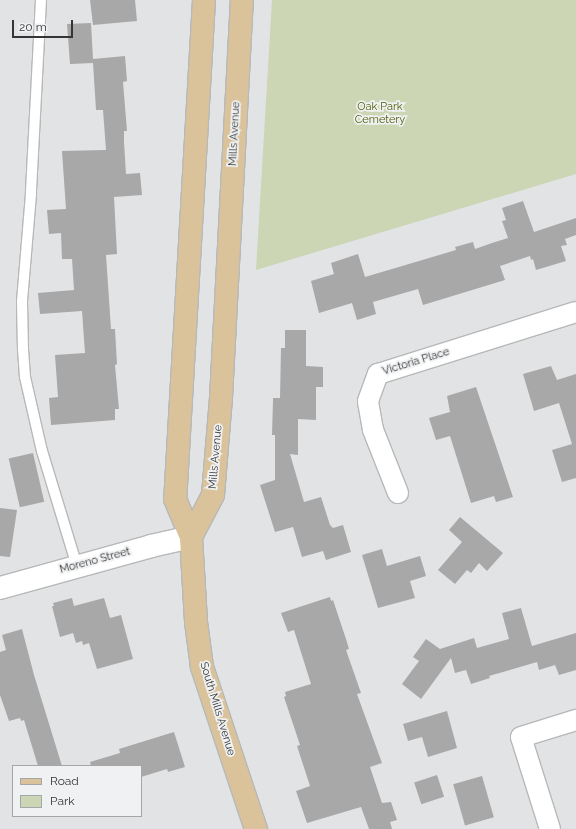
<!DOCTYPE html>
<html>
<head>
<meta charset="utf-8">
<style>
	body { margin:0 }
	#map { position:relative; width:576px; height:829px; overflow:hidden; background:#e2e3e5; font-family:Raleway,sans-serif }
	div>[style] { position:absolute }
	.green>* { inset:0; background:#ccd5b4 }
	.building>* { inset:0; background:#a8a8a9; transform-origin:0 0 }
	.roads { filter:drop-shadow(1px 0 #b7b8b9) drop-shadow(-1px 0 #b7b8b9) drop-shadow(0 1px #b7b8b9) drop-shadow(0 -1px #b7b8b9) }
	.lane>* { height:10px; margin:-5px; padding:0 5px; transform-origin:5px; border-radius:5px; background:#fff }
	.street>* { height:20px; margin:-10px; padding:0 10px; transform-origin:10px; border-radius:10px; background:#fff }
	.secondary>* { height:22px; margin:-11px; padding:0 11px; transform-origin:11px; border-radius:11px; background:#fff }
	.primary>* { height:22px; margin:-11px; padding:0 11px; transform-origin:11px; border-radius:11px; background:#dac39a }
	span { translate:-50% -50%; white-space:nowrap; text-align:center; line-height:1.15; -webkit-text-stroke:3.5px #eff1f2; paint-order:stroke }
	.park-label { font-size:11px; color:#505e06 }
	.street-label { font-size:11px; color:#353536 }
	.legend { position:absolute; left:12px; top:765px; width:130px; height:52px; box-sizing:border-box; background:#eff1f2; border:1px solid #a5a6a7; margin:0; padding:5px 7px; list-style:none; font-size:12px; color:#353536 }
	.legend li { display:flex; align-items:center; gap:8px; height:20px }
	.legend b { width:20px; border:1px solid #a5a6a7 }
	.scale { position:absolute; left:12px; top:20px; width:61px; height:18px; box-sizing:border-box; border:2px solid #353536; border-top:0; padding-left:5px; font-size:12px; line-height:14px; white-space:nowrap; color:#353536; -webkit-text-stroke:3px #eff1f2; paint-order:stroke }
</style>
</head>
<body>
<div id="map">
	<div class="green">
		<i style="clip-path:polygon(272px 0,576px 0,576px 174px,256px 270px)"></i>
	</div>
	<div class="building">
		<i style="clip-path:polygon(90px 0,135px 0,137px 21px,93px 25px)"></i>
		<i style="clip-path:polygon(91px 23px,93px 59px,125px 56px,127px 81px,123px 82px,127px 131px,124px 131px,124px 142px,126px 174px,140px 173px,142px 195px,114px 197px,117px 254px,106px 255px,111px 329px,115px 329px,117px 364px,115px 365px,119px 409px,115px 409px,115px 420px,51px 425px,49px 398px,58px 397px,55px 355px,85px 353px,82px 311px,40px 314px,38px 293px,74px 290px,72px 259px,62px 259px,61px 233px,49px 234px,47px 210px,66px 209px,62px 151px,106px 150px,103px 110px,96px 110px,93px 63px,70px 64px,67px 24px)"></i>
		<i style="clip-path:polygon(523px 201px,534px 232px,576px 218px,576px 235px,565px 239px,567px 245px,561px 246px,566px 261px,536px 270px,533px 259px,531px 260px,530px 256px,500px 266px,505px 280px,423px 305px,418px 289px,373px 302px,376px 314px,357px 320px,352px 303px,319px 313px,311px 281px,334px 274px,331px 263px,358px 254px,365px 277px,456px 250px,455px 247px,473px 242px,475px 249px,492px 243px,508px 238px,502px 221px,506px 220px,502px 208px)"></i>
		<i style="clip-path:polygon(285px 330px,306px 330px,306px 366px,323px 367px,323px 387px,316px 387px,316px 420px,298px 419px,298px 455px,290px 454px,304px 502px,321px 497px,330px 525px,333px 528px,343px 525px,351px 552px,326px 560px,323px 551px,302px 557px,293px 527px,275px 532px,260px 485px,275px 480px,275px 435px,272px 435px,273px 400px,273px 398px,280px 398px,281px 348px,285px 348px)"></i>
		<i style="clip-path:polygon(551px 366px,557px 380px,576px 374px,576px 478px,562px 482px,552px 450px,572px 444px,559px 403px,534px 411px,523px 374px)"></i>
		<i style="clip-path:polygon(476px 387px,513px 497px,496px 502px,494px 496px,471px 503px,450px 436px,436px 440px,429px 418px,450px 412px,447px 396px)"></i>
		<i style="left:33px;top:453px;width:50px;height:25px;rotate:77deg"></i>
		<i style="clip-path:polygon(0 508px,17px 510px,10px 557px,0 556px)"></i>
		<i style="clip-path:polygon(460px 517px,503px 553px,487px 571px,479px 563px,471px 573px,467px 570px,455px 584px,438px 570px,462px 542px,449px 530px)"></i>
		<i style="clip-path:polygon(382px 549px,387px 566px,420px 556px,426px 576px,410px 581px,415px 598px,378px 608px,362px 555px)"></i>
		<i style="clip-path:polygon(330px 597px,331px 601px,333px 600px,346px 639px,349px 649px,346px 650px,361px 693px,357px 694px,382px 763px,370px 767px,382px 803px,391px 802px,397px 820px,390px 822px,392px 829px,369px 829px,361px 807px,307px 823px,296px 791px,310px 786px,297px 746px,300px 745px,284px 697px,286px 696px,285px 692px,311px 684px,294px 630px,288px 632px,281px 613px)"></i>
		<i style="clip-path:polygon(72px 598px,74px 606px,104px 598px,110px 618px,121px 615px,133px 659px,97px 669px,89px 643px,83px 645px,82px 641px,76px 643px,73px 633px,60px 637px,52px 606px,54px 606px,53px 603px)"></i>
		<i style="clip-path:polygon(521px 608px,532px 646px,576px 633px,576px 670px,559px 675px,555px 665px,539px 670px,537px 662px,489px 676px,490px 678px,471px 684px,466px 670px,455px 673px,451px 658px,421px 699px,402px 684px,419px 661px,413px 657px,426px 639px,440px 649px,474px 638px,477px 648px,509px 639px,502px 613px)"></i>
		<i style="clip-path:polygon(22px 629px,34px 675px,62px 766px,38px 766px,24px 720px,21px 721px,20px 718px,9px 721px,0 695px,0 652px,6px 650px,2px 635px)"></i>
		<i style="clip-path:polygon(447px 711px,457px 748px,428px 757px,422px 737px,408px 741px,403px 724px)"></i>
		<i style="clip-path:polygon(174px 732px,185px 767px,168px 772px,167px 769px,141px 777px,141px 766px,91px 766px,90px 762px,120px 753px,119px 749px)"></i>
		<i style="left:437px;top:775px;width:23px;height:24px;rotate:72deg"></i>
		<i style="left:482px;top:776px;width:43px;height:30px;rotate:74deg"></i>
	</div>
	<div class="roads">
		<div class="lane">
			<i style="left:41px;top:0;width:194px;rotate:93deg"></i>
			<i style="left:31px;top:194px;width:108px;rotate:94.8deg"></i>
			<i style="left:22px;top:302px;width:47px;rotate:88.8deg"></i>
			<i style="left:23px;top:349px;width:28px;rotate:86deg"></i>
			<i style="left:25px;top:377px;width:76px;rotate:77.1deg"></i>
			<i style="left:42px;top:451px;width:120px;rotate:73.1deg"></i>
		</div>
		<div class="street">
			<i style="left:398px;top:493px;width:68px;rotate:-111.6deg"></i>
			<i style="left:373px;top:430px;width:29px;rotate:-100deg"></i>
			<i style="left:368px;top:401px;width:29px;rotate:-70deg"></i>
			<i style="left:378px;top:374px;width:207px;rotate:-17.4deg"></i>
			<i style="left:550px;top:829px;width:96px;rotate:-107.5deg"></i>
			<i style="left:521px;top:737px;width:58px;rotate:-17.2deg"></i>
		</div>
		<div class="secondary">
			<i style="left:0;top:588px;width:157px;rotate:-15.5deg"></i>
			<i style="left:151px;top:546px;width:41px;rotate:-12.7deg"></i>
		</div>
		<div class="primary">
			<i style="left:204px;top:0;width:500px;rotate:93.3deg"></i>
			<i style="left:175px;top:499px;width:41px;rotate:67.2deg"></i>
			<i style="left:191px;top:537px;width:85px;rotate:86.6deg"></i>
			<i style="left:196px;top:622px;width:45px;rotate:82.4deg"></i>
			<i style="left:202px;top:667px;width:171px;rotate:71.6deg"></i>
			<i style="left:191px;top:537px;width:47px;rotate:-62.4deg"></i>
			<i style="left:213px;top:495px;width:97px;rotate:-85.3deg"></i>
			<i style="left:221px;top:398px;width:399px;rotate:-87deg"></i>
		</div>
	</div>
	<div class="park-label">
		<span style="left:380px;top:114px">Oak Park<br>Cemetery</span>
	</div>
	<div class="street-label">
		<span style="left:235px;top:134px;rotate:-87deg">Mills Avenue</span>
		<span style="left:416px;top:362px;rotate:-17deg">Victoria Place</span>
		<span style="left:216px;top:457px;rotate:-85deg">Mills Avenue</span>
		<span style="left:95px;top:561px;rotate:-15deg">Moreno Street</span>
		<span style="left:217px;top:709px;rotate:73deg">South Mills Avenue</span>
	</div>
	<ul class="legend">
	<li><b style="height:5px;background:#dac39a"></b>Road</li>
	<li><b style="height:11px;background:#ccd5b4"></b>Park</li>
	</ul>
	<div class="scale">20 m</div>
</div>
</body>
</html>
